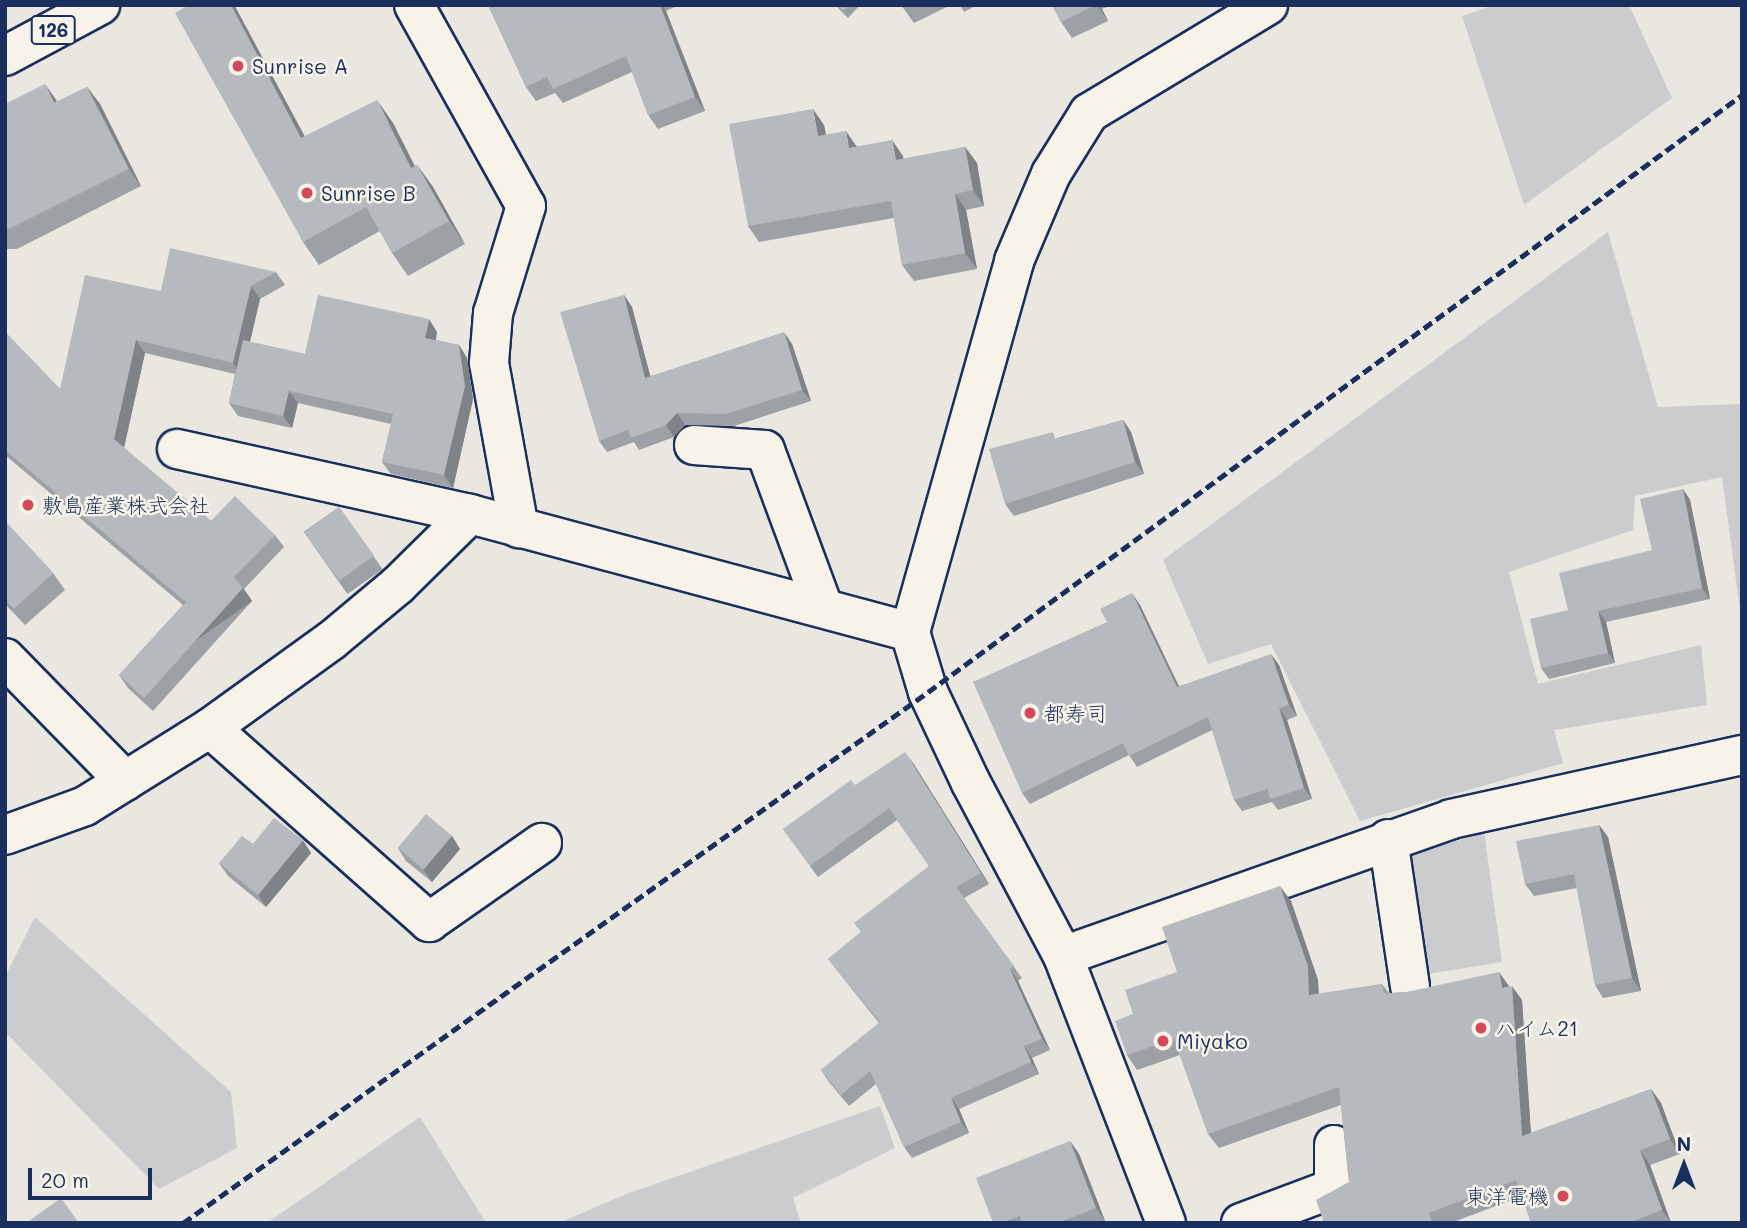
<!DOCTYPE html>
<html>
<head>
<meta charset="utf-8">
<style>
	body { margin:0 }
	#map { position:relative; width:1747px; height:1228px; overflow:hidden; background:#eae7e0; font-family:Mali,"Klee One",sans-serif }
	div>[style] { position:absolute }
	.green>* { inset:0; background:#cbcccd }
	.roads { filter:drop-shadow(2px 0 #1b2f5e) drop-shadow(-2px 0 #1b2f5e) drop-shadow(0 2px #1b2f5e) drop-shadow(0 -2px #1b2f5e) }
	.minor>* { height:38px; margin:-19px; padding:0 19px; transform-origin:19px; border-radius:19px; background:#f7f3e8 }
	.highway>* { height:38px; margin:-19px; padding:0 19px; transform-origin:19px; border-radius:19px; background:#f7f3e8 }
	.rail>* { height:5px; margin-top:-2.5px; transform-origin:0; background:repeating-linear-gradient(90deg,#1b2f5e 0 10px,transparent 0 15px) }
	.wall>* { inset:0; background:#9da0a4; transform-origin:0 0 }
	.shaded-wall>* { inset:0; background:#7f8286; transform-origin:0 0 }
	.building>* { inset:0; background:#b6babf; transform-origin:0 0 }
	.dots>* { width:19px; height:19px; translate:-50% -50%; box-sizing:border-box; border:4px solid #f7f3e8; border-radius:50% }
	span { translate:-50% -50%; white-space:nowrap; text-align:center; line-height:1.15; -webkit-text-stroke:5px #f7f3e8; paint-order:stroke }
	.shield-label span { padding:2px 5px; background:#f7f3e8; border:2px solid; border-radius:5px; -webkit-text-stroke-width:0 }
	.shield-label { font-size:19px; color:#1b2f5e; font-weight:700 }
	.poi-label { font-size:21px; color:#1b2f5e }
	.left { translate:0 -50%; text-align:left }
	.right { translate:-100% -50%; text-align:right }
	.frame { position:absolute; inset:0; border:7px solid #1b2f5e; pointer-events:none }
	.north { position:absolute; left:1649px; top:1130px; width:70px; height:70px; -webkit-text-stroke:5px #f7f3e8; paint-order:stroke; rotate:0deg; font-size:19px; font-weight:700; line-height:28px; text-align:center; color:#1b2f5e }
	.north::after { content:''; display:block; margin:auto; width:24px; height:32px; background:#1b2f5e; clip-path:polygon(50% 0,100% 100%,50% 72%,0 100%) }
	.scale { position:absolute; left:28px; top:1168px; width:124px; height:32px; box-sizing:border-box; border:4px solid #1b2f5e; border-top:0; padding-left:9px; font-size:21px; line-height:24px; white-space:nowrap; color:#1b2f5e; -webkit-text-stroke:5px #f7f3e8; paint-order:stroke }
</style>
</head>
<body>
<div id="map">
	<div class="green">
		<i style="clip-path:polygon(1494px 5px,1629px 5px,1672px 98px,1524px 205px,1462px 16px)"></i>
		<i style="clip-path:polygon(1608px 232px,1658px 407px,1742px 404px,1742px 625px,1722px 477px,1635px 496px,1633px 530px,1509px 572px,1538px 684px,1701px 645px,1707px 705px,1554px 730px,1563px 763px,1360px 821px,1271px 644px,1208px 664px,1163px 560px)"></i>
		<i style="clip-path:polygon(1484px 832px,1502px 962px,1428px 974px,1408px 857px)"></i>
		<i style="clip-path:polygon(35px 917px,231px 1092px,237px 1148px,159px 1189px,5px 1032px,5px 977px)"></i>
		<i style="clip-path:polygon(880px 1106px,895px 1148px,793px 1198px,801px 1223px,559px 1223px,626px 1194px)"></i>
		<i style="clip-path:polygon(420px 1117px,486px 1223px,267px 1223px)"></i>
	</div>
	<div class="roads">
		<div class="minor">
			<i style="left:414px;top:5px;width:230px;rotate:60.9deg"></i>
			<i style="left:526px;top:206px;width:112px;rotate:107.1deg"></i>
			<i style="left:493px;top:313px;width:50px;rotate:94.6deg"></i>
			<i style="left:489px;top:363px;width:168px;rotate:79.7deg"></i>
			<i style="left:694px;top:445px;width:71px;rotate:4deg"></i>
			<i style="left:765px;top:450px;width:167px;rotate:69.7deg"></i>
			<i style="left:177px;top:449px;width:300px;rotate:12.5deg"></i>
			<i style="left:470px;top:514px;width:456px;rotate:15deg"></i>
			<i style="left:5px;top:658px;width:172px;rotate:45.7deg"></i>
			<i style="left:210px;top:728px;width:293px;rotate:41.5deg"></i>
			<i style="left:429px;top:922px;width:138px;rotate:-35deg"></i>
			<i style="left:5px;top:835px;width:85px;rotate:-19.9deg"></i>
			<i style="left:85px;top:806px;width:147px;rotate:-32deg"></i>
			<i style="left:210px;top:728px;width:150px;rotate:-35.8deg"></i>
			<i style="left:332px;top:640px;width:86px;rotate:-39.8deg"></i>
			<i style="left:398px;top:585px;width:101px;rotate:-44.6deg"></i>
			<i style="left:1388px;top:839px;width:149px;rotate:81.5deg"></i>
			<i style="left:1063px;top:956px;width:411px;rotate:-19.4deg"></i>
			<i style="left:1451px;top:819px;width:298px;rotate:-12.4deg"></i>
			<i style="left:1166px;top:1223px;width:286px;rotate:-111.1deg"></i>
			<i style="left:1063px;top:956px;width:196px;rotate:-118deg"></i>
			<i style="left:971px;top:783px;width:101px;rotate:-115.3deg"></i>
			<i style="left:928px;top:692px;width:63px;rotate:-106.7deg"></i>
			<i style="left:910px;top:632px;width:385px;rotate:-74.3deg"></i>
			<i style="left:1014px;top:261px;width:95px;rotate:-67deg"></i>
			<i style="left:1051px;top:174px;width:72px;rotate:-58.1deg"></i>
			<i style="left:1089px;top:113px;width:209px;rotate:-31.1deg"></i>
			<i style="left:1241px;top:1223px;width:99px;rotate:-20.6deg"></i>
			<i style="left:1334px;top:1188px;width:43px;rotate:-90deg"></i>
		</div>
		<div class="highway">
			<i style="left:5px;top:56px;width:108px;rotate:-28.2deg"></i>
		</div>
	</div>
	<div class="rail">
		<i style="left:183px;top:1223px;width:915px;rotate:-35.48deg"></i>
		<i style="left:928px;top:692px;width:1009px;rotate:-36.26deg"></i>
	</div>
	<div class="wall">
		<i style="clip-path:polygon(189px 5px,234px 5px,304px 136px,393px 123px,415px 166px,417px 165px,433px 187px,465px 244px,408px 276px,392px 253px,380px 231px,319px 265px,303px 242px)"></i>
		<i style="clip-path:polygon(488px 5px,679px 5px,666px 11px,705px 111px,658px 129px,648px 115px,632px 72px,563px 103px,555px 93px,536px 101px,526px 87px)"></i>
		<i style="clip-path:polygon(835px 5px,860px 5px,848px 18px)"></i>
		<i style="clip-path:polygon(901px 5px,951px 5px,914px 23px)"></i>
		<i style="clip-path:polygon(960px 5px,977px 5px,964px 12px)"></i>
		<i style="clip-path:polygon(1052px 5px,1112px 5px,1102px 9px,1108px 21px,1072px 38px,1061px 22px)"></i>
		<i style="clip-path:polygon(87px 87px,100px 104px,141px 186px,17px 249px,5px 249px,5px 104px,57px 102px)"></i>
		<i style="clip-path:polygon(824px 125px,826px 135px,856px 146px,903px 156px,903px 159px,965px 147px,977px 163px,984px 206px,966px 210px,977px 269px,914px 281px,902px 265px,894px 218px,759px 242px,748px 226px)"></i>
		<i style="clip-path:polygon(276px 272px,285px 285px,260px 299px,250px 342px,305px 354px,437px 332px,436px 340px,459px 345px,467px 358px,473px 399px,453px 488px,391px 474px,382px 462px,391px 424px,298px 403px,292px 428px,238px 416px,229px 403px,235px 374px,145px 353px,124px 448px,211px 521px,275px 535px,284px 547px,244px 589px,252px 601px,153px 711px,128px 688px,119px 675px,183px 605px,5px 455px,5px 332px,60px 389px,161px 291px)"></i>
		<i style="clip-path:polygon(624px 295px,632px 307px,650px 376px,792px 344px,811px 401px,734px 426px,685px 425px,674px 437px,639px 450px,634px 442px,607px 452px,599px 441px)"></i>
		<i style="clip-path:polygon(1123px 420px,1131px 432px,1144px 474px,1014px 516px,1005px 504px,1057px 438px)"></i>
		<i style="clip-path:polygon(1683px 489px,1690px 500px,1710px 599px,1606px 622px,1615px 663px,1549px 679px,1541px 668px,1568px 610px,1652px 550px)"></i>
		<i style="left:339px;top:507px;width:76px;height:43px;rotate:55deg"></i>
		<i style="clip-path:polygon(5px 521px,53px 573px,65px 590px,25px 625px,5px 604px)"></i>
		<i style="clip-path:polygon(1140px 605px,1179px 686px,1279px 665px,1297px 716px,1287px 720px,1312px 799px,1278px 810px,1272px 802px,1242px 811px,1234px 800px,1212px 730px,1137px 767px,1129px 755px,1030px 804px,1022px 793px,1107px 622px)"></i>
		<i style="clip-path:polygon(913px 763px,989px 884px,964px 898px,1022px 978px,1018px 981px,1050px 1050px,1032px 1058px,1039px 1074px,959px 1109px,969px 1133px,912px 1158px,904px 1147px,876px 1084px,849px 1106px,829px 1082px,821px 1070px,879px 1023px,828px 959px,860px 933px,929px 866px,897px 820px,818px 877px,783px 829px,855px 785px)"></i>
		<i style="clip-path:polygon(1599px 825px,1608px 837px,1641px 991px,1603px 998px,1595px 985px,1577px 888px,1534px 896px,1525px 884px)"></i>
		<i style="clip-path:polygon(452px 836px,460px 849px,432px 882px,406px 861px,398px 848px)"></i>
		<i style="clip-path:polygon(253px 844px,311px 853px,266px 907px,228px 876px,219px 863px)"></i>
		<i style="clip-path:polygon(1291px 901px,1318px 980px,1319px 994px,1382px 984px,1389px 993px,1509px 986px,1522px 1000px,1531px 1133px,1651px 1089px,1661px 1103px,1680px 1154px,1650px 1165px,1671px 1223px,1531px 1223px,1522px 1196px,1451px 1223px,1324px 1223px,1349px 1182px,1341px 1105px,1219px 1148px,1208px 1134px,1180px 1055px,1137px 1070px,1127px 1055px,1133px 1014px,1177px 972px)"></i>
		<i style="clip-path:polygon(1070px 1141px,1079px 1154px,1105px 1221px,1099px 1223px,993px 1223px)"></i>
	</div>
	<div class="shaded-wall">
		<i style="clip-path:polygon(231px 5px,234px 5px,237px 10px,318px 161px,301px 138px)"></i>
		<i style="clip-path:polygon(660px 5px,662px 5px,666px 11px,705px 111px,695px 97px)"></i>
		<i style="clip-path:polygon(1097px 5px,1100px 5px,1108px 21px)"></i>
		<i style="clip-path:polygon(45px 84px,57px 101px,54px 103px)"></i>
		<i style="clip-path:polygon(87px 87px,100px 104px,141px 186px,129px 169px)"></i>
		<i style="clip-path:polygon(377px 100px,393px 123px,427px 191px,411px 168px)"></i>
		<i style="clip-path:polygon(813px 109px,824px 125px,829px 152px,818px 136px)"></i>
		<i style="clip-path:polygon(846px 131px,857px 147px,849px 148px)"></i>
		<i style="clip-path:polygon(892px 140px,903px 156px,907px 176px,896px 160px)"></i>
		<i style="clip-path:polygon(965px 147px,977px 163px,984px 206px,973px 190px)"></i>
		<i style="clip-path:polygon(417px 165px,433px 187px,465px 244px,449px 221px)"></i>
		<i style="clip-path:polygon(955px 194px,966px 210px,977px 269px,965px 253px)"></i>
		<i style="clip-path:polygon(251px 286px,260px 299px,242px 375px,233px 363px)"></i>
		<i style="clip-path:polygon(624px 295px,632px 307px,654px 390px,645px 378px)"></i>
		<i style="clip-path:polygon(429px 319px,437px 332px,433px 351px,425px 338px)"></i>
		<i style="clip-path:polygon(784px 332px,792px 344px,811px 401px,802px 390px)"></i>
		<i style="clip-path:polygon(136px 340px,145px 353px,123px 452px,114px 439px)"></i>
		<i style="clip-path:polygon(459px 345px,467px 358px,473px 399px,453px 488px,444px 475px)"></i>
		<i style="clip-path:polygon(289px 391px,298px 403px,292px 428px,283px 416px)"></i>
		<i style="clip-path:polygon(677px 413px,685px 425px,674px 437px,666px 425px)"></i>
		<i style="clip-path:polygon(1123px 420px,1131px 432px,1144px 474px,1135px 462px)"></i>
		<i style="clip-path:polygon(1683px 489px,1690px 500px,1710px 599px,1702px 588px)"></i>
		<i style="left:243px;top:588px;width:16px;height:148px;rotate:55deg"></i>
		<i style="clip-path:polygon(1132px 593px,1140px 605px,1184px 698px,1177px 687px)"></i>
		<i style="clip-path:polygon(1598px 611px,1606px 622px,1615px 663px,1608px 653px)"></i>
		<i style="clip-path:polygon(1271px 654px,1279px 665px,1297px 716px,1289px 705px)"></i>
		<i style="clip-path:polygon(1279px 708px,1287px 720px,1312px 799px,1304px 788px)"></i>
		<i style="clip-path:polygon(905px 752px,913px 763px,989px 884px,981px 873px)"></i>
		<i style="clip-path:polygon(1599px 825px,1608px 837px,1641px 991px,1632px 978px)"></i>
		<i style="clip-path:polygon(452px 836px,460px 849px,432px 882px,423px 869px)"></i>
		<i style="clip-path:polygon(303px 840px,311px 853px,266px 907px,258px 895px)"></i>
		<i style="clip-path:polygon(1280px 886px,1291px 901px,1318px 980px,1319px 1009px,1309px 995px)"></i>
		<i style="clip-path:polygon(1010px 969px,1018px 981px,1050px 1050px,1042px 1039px)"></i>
		<i style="clip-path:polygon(1499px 972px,1509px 986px,1502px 988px)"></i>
		<i style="clip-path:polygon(1512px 986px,1522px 1000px,1532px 1151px,1522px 1136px)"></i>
		<i style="clip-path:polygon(1024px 1046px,1032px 1058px,1039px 1074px,1031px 1062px)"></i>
		<i style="clip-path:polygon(1651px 1089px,1661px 1103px,1680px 1154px,1670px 1139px)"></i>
		<i style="clip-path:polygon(951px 1098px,959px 1109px,969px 1133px,961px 1122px)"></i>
		<i style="clip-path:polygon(1070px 1141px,1079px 1154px,1105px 1221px,1096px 1208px)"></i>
		<i style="clip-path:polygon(1640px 1150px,1650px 1165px,1671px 1223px,1662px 1210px)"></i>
	</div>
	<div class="building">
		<i style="clip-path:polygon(189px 5px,231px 5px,301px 138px,377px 100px,411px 168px,417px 165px,449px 221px,392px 253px,366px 207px,303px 242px,175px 13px)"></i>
		<i style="clip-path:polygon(488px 5px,660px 5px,695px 97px,648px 115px,626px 56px,553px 89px,547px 77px,526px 87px)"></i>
		<i style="clip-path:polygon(837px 5px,849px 5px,843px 11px)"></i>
		<i style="clip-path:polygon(1052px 5px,1096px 5px,1061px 22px)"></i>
		<i style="clip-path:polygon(45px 84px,54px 103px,87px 87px,129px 169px,5px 231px,5px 104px)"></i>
		<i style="clip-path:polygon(813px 109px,818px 136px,846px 131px,849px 148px,892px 140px,896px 160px,965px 147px,973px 190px,955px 194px,965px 253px,902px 265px,891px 201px,748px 226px,729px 124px)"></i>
		<i style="clip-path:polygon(170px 248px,276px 272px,251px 286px,233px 363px,136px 340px,114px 439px,211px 521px,235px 496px,275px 535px,234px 577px,243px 588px,144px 698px,119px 675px,186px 602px,5px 450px,5px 332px,60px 389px,85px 275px,161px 291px)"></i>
		<i style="clip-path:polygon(318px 295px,429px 319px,425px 338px,459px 345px,465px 386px,444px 475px,382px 462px,393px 414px,289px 391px,283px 416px,229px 403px,243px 340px,305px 354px)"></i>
		<i style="clip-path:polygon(624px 295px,645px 378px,784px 332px,802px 390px,726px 414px,677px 413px,666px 425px,631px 438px,628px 430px,599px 441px,560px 312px)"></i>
		<i style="clip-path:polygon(1123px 420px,1135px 462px,1005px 504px,989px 449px,1053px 432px,1055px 439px)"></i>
		<i style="clip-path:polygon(1683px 489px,1702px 588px,1598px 611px,1608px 653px,1541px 668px,1530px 619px,1568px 610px,1559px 573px,1652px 550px,1640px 499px)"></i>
		<i style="left:339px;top:507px;width:60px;height:43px;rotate:54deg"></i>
		<i style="clip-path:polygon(5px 521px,53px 573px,14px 609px,5px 600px)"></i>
		<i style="clip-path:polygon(1132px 593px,1177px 687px,1271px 654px,1289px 705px,1279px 708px,1304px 788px,1270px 799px,1268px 789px,1234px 800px,1208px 717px,1129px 756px,1123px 743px,1022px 793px,973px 682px,1107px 622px,1100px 609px)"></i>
		<i style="clip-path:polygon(905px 752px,981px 873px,956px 887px,1014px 966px,1010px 969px,1042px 1039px,1024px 1046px,1031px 1062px,951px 1098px,961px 1122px,904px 1147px,870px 1071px,841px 1095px,821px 1070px,880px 1022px,828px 959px,861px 932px,854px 923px,929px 866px,889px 808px,810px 866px,783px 829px,851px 780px,855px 785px)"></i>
		<i style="left:426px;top:814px;width:34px;height:44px;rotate:40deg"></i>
		<i style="clip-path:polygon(274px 818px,303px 840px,258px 895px,219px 863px,242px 836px,253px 844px)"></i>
		<i style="clip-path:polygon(1599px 825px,1632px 978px,1595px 985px,1574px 874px,1525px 884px,1516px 841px)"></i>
		<i style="clip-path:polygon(1280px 886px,1308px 966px,1309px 995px,1382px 984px,1384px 993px,1402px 993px,1499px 972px,1502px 988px,1512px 986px,1522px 1136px,1651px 1089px,1670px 1139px,1640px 1150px,1662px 1210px,1628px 1223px,1531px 1223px,1516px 1180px,1429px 1213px,1432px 1223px,1324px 1223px,1316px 1200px,1349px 1182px,1339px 1087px,1208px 1134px,1174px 1039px,1127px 1055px,1115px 1021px,1133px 1014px,1125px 990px,1177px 972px,1162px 927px)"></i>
		<i style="clip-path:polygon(1070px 1141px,1096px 1208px,1058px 1223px,1022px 1223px,1020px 1216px,1001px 1223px,993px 1223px,976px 1178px)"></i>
		<i style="clip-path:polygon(61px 1198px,79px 1223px,26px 1223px)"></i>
	</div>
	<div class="dots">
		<i style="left:238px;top:66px;background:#d1495b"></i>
		<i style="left:307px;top:193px;background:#d1495b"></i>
		<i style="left:28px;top:505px;background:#d1495b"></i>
		<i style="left:1030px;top:713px;background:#d1495b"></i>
		<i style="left:1481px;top:1028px;background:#d1495b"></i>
		<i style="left:1163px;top:1041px;background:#d1495b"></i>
		<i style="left:1563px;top:1196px;background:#d1495b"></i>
	</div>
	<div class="shield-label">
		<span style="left:53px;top:30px">126</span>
	</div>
	<div class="poi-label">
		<span class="left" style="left:252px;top:66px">Sunrise A</span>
		<span class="left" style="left:321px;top:193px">Sunrise B</span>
		<span class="left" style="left:42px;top:505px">敷島産業株式会社</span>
		<span class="left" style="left:1044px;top:713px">都寿司</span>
		<span class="left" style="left:1495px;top:1028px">ハイム21</span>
		<span class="left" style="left:1177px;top:1041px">Miyako</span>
		<span class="right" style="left:1549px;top:1196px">東洋電機</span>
	</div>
	<div class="frame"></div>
	<div class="north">N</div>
	<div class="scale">20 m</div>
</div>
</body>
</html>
